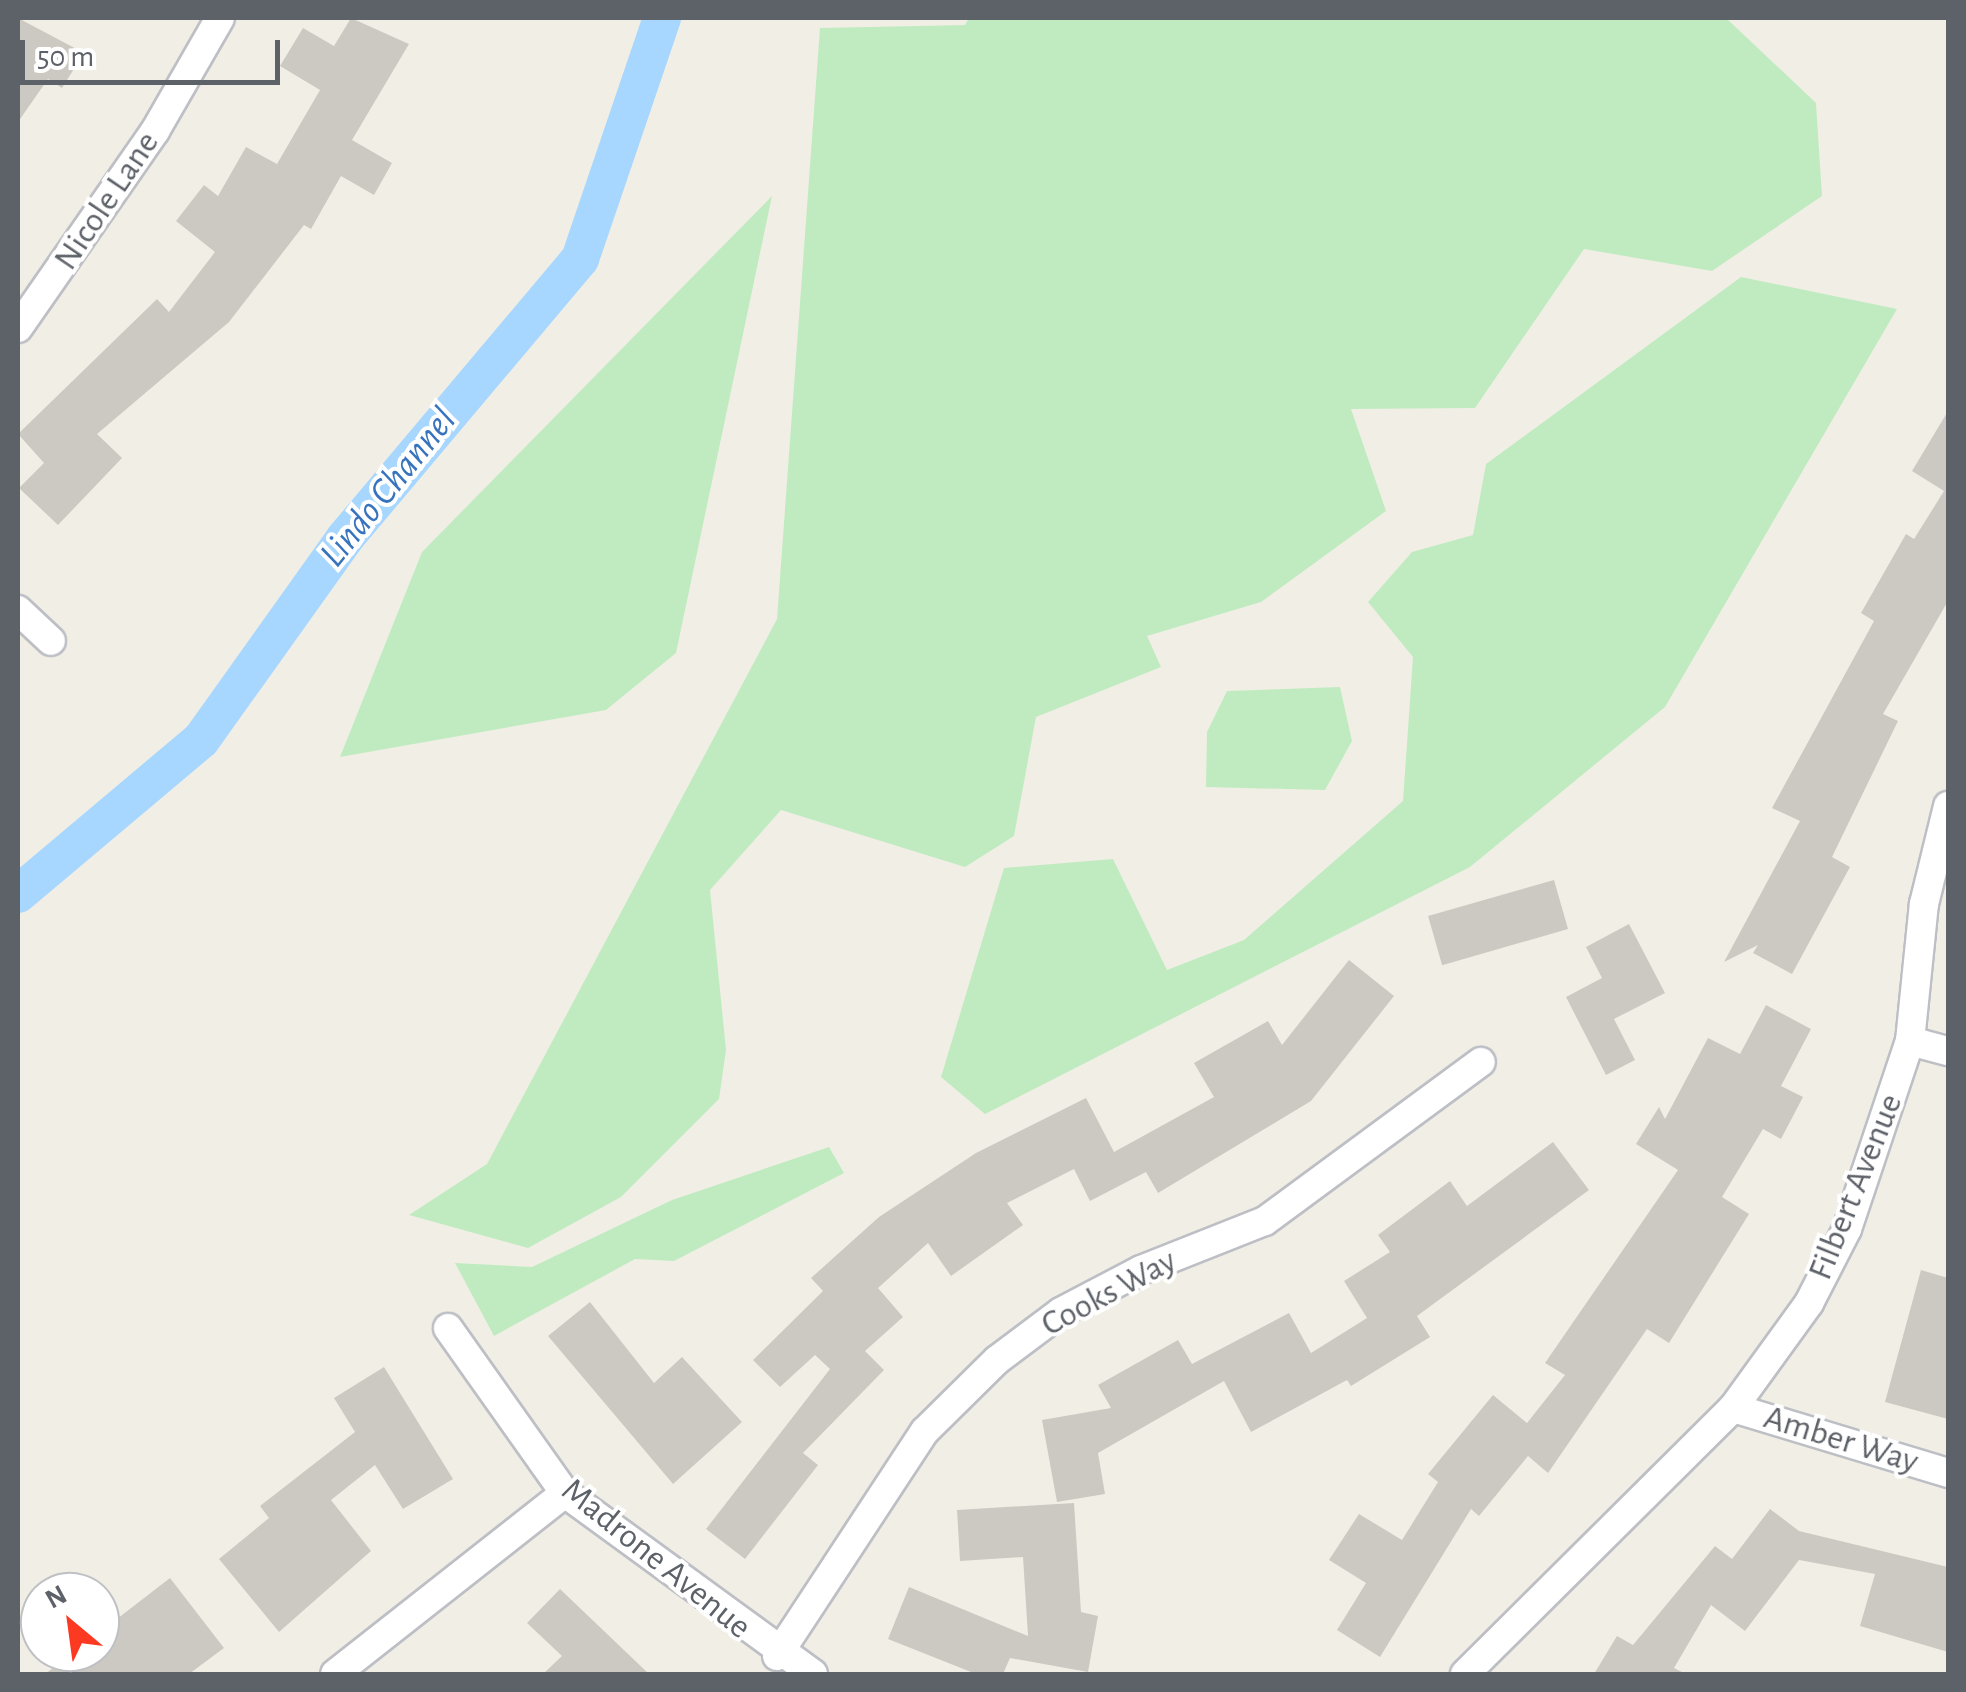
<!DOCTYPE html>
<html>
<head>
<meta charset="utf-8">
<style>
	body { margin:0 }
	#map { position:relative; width:1966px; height:1692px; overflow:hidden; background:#f1efe5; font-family:"Alegreya Sans",sans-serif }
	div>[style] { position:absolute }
	.green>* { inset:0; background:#c0ebc1 }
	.canal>* { height:38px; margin:-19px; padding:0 19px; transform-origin:19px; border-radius:19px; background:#a7d6ff }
	.building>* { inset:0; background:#ccc9c2; transform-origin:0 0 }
	.roads { filter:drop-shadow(2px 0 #bdbfc5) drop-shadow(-2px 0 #bdbfc5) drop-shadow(0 2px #bdbfc5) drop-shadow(0 -2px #bdbfc5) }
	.street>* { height:28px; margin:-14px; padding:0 14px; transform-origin:14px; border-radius:14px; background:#fff }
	span { translate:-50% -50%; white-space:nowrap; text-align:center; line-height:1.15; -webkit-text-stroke:8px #fff; paint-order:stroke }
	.street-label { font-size:35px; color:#5d6168 }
	.water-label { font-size:38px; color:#3874bd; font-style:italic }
	.frame { position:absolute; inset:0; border:20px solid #5d6168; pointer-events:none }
	.north { position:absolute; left:20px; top:1572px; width:100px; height:100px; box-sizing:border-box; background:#fff; border:2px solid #bec0c3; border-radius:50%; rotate:331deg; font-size:28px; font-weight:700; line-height:40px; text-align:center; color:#5d6168 }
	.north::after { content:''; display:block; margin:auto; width:35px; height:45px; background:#fc3a21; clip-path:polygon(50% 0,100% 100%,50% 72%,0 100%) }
	.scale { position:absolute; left:20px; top:40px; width:260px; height:45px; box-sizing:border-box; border:5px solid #5d6168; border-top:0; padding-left:12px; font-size:30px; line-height:35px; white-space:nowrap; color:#5d6168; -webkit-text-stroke:8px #fff; paint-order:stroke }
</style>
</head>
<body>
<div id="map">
	<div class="green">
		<i style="clip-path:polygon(969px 18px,1726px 18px,1816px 103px,1822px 196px,1712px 271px,1584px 249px,1475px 408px,1351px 409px,1386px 511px,1261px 602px,1147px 636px,1161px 667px,1036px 717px,1014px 836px,965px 867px,781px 810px,710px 890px,726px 1050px,719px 1099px,621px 1197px,528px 1248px,409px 1215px,487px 1164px,777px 619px,820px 28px,965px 25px)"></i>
		<i style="clip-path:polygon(772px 196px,676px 653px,606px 710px,340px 757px,422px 552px)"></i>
		<i style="clip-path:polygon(1741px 277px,1897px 309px,1665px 707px,1470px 867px,985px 1114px,941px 1077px,1004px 868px,1113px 859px,1167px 970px,1244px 940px,1403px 801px,1413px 657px,1368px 602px,1412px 552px,1473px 535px,1486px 464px)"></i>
		<i style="clip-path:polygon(1340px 687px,1352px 741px,1325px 790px,1206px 787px,1207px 732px,1227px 691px)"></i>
		<i style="clip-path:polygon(829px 1147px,844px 1173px,674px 1261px,635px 1259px,494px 1336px,455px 1263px,532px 1267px,672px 1200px)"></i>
	</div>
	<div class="canal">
		<i style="left:18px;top:894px;width:239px;rotate:-40.1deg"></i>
		<i style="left:201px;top:740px;width:248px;rotate:-54.5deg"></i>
		<i style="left:345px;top:538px;width:365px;rotate:-49.9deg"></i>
		<i style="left:580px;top:259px;width:255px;rotate:-71.2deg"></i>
	</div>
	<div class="building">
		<i style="clip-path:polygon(18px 18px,84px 53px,62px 88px,48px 79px,18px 122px)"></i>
		<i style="clip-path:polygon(351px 18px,409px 44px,352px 140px,392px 163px,374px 195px,341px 176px,311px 229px,304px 225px,229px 322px,97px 434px,122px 458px,58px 525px,19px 488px,44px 463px,18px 434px,157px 299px,169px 312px,215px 252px,176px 221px,204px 185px,218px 196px,246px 147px,277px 164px,320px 90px,280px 66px,303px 28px,334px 46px)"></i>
		<i style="clip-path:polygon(1948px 411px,1948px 601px,1883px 714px,1898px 721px,1832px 857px,1850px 867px,1792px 974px,1753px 953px,1758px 945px,1724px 962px,1800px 821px,1772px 808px,1874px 621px,1861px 613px,1906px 534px,1914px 539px,1944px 491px,1912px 471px)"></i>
		<i style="left:1554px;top:880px;width:51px;height:131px;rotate:74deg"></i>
		<i style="clip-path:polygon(1629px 924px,1665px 993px,1614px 1019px,1635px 1060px,1606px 1075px,1566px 997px,1602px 978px,1586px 947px)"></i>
		<i style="clip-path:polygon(1349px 960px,1394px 996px,1311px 1101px,1158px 1193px,1146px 1172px,1090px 1201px,1074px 1169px,1007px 1203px,1023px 1225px,951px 1276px,928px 1243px,878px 1288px,903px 1317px,865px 1351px,884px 1370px,803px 1453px,818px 1465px,745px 1559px,706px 1529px,830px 1369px,815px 1355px,780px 1387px,753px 1360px,823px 1291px,811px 1278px,879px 1217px,976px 1153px,1086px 1098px,1114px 1152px,1214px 1097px,1194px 1063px,1268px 1021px,1282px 1045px)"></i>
		<i style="clip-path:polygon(1766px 1005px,1811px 1029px,1781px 1086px,1803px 1097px,1781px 1139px,1763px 1129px,1722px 1197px,1749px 1214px,1669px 1343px,1647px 1329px,1548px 1473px,1528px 1456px,1479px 1516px,1471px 1509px,1380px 1657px,1337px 1630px,1366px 1583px,1329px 1560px,1359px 1514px,1402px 1540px,1438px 1482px,1428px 1474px,1493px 1395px,1527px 1423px,1565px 1375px,1545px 1363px,1678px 1170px,1636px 1144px,1659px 1107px,1665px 1119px,1708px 1038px,1740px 1054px)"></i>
		<i style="clip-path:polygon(1553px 1142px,1589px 1190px,1417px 1316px,1430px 1337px,1351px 1386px,1347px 1380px,1251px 1432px,1224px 1381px,1098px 1453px,1105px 1494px,1057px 1502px,1042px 1420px,1111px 1408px,1098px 1385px,1178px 1340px,1192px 1364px,1289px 1313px,1311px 1353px,1367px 1318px,1344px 1281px,1390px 1252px,1378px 1235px,1450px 1181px,1467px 1206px)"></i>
		<i style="clip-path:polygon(1921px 1270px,1948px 1278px,1948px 1419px,1885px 1402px)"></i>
		<i style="clip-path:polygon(590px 1302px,654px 1383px,682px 1357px,742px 1422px,673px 1484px,548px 1336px)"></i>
		<i style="clip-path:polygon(384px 1367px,453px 1479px,403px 1509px,375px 1465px,331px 1500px,371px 1551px,279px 1632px,219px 1559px,269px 1518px,260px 1506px,355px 1432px,334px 1398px)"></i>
		<i style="clip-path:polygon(1074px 1503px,1081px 1612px,1098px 1616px,1088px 1672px,1010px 1658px,1003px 1674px,976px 1674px,888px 1639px,909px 1587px,1028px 1636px,1023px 1557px,960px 1561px,957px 1510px)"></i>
		<i style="clip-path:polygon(1770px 1509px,1799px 1531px,1948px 1567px,1948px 1652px,1860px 1626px,1875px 1574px,1799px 1560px,1745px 1631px,1711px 1605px,1674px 1668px,1686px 1674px,1594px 1674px,1617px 1636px,1633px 1645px,1715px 1546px,1732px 1559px)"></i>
		<i style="clip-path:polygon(170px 1578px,224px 1648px,189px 1674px,45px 1674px,74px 1652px,100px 1652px,100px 1632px)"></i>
		<i style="clip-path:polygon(560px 1589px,649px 1674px,543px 1674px,562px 1656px,527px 1623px)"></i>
	</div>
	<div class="roads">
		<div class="street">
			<i style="left:18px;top:328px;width:240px;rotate:-55.2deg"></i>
			<i style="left:155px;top:131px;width:130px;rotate:-60.1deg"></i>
			<i style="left:18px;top:610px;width:45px;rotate:43.2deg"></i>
			<i style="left:1910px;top:1041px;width:39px;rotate:15deg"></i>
			<i style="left:448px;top:1328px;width:202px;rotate:54.7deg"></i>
			<i style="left:565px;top:1493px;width:307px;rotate:36.1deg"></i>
			<i style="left:1733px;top:1408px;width:225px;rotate:16.8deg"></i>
			<i style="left:777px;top:1656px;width:269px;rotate:-56.7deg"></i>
			<i style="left:925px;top:1431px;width:101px;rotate:-44.6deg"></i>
			<i style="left:997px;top:1360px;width:80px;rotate:-36.9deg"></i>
			<i style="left:1061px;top:1312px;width:90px;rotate:-27.7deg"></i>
			<i style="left:1141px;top:1270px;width:133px;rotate:-21.6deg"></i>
			<i style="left:1265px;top:1221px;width:268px;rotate:-36.4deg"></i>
			<i style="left:335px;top:1674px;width:293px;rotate:-38.2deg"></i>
			<i style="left:1465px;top:1674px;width:378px;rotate:-44.8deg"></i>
			<i style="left:1733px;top:1408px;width:130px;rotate:-54.1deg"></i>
			<i style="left:1809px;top:1303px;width:83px;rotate:-62.8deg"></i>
			<i style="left:1847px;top:1229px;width:198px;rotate:-71.5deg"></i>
			<i style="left:1910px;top:1041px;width:138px;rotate:-84.2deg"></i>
			<i style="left:1924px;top:904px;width:101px;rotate:-76.2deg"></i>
		</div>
	</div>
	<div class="street-label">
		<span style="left:107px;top:201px;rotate:-56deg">Nicole Lane</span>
		<span style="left:1856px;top:1187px;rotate:-68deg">Filbert Avenue</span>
		<span style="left:1109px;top:1293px;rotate:-28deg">Cooks Way</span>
		<span style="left:1841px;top:1440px;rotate:17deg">Amber Way</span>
		<span style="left:656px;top:1559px;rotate:39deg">Madrone Avenue</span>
	</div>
	<div class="water-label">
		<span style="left:389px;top:488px;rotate:-51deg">Lindo Channel</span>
	</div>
	<div class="frame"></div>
	<div class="north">N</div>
	<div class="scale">50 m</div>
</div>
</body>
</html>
